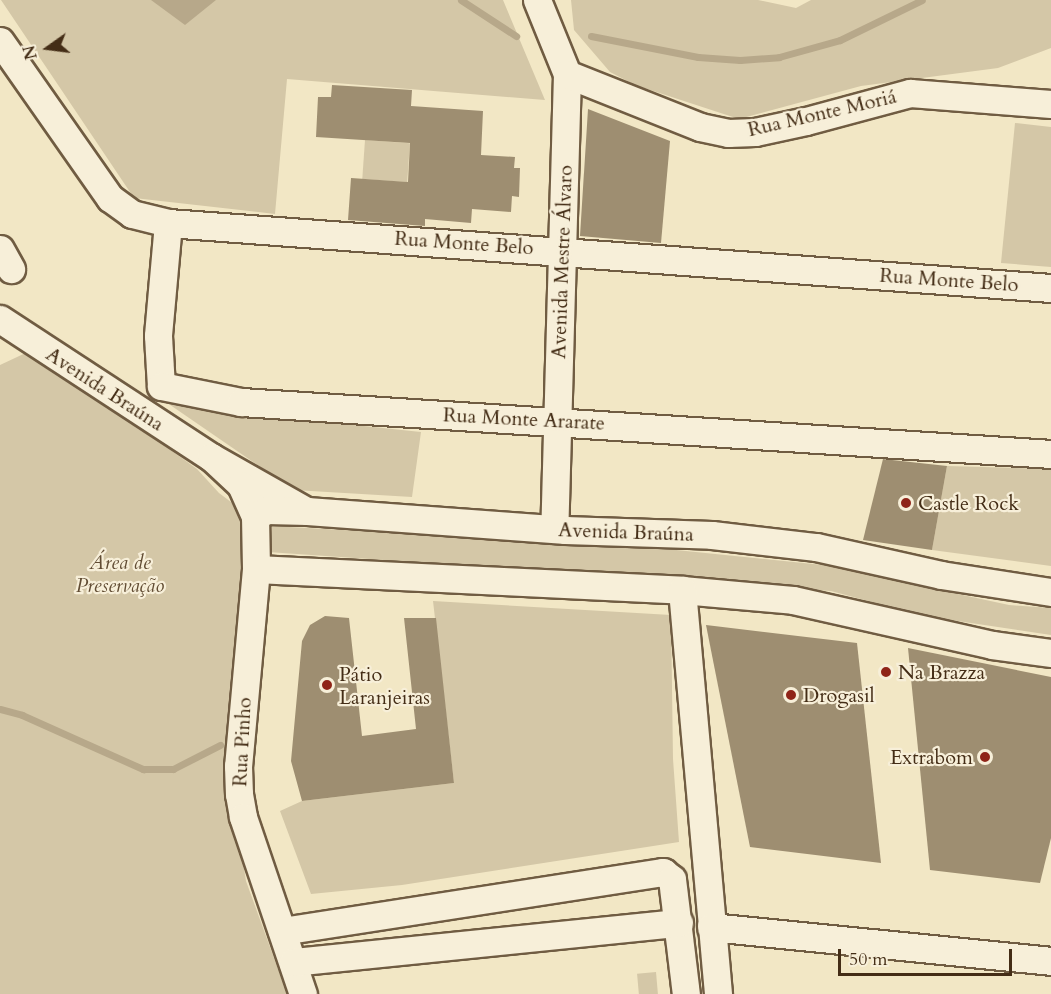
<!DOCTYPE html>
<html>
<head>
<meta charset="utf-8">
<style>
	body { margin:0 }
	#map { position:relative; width:1051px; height:994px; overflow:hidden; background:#f2e7c5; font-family:Cardo,serif }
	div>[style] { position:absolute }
	.green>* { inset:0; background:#d4c7a7; transform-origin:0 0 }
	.water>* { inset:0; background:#b7a88a }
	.stream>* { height:7px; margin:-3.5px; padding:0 3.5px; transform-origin:3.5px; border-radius:3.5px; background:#b7a88a }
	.building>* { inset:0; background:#9e8e71 }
	.roads { filter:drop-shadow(2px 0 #705c42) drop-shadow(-2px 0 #705c42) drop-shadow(0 2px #705c42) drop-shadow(0 -2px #705c42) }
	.minor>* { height:27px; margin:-13.5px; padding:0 13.5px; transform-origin:13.5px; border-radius:13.5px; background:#f7efd9 }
	.dots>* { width:16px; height:16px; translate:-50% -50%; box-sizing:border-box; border:3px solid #f7efd9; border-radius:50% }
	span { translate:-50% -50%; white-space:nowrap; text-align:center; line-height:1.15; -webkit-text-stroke:4.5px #f7efd9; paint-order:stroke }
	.street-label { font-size:20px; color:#442d16 }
	.poi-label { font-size:20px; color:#442d16 }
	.left { translate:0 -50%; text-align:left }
	.right { translate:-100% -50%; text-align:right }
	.park-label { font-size:20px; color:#614c33; font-style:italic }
	.north { position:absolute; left:18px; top:18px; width:60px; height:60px; -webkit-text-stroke:4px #f7efd9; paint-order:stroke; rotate:256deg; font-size:16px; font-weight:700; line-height:24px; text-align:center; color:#442d16 }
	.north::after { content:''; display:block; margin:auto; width:21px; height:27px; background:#442d16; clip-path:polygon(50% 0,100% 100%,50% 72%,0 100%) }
	.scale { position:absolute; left:838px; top:949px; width:174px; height:27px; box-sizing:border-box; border:3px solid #442d16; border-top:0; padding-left:8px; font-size:18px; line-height:21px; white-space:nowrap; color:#442d16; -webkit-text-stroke:4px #f7efd9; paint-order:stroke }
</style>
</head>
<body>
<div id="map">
	<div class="green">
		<i style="clip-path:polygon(1px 0,503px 0,545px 100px,287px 79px,275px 214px,134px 198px)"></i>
		<i style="clip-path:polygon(571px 0,758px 0,796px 8px,811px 0,1051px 0,1051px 48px,998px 68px,861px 86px,739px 119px,635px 85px,610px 72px,574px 30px)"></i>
		<i style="clip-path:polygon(1015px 123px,1051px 127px,1051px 267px,1001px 263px)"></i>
		<i style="left:365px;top:140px;width:45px;height:39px;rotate:4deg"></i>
		<i style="clip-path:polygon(32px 350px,197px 469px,219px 493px,247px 514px,231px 788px,246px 881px,287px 994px,0 994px,0 365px)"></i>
		<i style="clip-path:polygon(147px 389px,221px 411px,421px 432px,412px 497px,294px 490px)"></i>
		<i style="clip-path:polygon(947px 466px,1051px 469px,1051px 566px,932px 550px)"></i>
		<i style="clip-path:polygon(271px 526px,647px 547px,823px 565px,1009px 605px,1051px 608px,1051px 635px,924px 616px,831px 591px,268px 552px)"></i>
		<i style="clip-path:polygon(433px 601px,671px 615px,673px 759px,679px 842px,402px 885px,311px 894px,280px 811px,302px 801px,454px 783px)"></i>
		<i style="left:656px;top:972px;width:22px;height:19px;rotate:85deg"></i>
	</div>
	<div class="water">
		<i style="clip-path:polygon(151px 0,216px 0,185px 25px)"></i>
	</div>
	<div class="stream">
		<i style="left:461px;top:0;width:66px;rotate:33.2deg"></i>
		<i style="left:591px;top:36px;width:109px;rotate:11.1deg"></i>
		<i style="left:698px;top:57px;width:42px;rotate:4.1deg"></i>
		<i style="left:740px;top:60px;width:39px;rotate:-4deg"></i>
		<i style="left:779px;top:57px;width:63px;rotate:-15.6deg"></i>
		<i style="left:840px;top:40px;width:91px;rotate:-26deg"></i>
		<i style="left:0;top:709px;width:23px;rotate:15deg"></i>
		<i style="left:22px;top:715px;width:133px;rotate:24.1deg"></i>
		<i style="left:143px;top:769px;width:30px"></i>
		<i style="left:173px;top:769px;width:53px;rotate:-27.1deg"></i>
	</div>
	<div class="building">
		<i style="clip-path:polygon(332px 85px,412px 90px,411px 106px,483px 111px,481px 155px,515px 157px,514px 168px,520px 168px,519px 197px,512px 196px,511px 212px,472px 209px,471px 223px,425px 219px,425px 226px,348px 220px,351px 178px,408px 182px,410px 143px,316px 137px,318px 97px,331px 97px)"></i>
		<i style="clip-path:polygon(588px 109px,670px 141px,661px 243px,580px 236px)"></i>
		<i style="clip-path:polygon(883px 459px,947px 466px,932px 550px,863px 540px)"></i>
		<i style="clip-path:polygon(325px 616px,349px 618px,362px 736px,416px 729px,404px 618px,436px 618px,454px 783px,302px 801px,291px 761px,302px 641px,310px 625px)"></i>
		<i style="clip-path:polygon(706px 625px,857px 643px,881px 863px,750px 847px)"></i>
		<i style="clip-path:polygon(908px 648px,1051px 677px,1051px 838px,1040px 883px,930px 870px)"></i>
	</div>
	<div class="roads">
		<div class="minor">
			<i style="left:537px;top:0;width:80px;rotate:67.9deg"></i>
			<i style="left:567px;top:74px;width:455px;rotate:91.6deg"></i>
			<i style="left:0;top:41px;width:192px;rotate:55deg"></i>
			<i style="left:110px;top:198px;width:27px;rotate:36deg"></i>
			<i style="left:132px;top:214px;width:37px;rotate:14deg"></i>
			<i style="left:168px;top:223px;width:885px;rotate:4.21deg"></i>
			<i style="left:567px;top:74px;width:143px;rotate:21.7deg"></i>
			<i style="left:700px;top:127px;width:29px;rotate:12deg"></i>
			<i style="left:728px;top:133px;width:27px;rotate:-2deg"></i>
			<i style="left:755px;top:132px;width:52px;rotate:-12.2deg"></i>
			<i style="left:806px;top:121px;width:108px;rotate:-15.1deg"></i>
			<i style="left:910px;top:93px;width:141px;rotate:4.5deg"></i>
			<i style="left:168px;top:223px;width:113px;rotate:95.1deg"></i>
			<i style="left:158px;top:336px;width:50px;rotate:86.6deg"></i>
			<i style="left:161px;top:386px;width:82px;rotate:11.3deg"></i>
			<i style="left:241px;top:402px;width:812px;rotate:3.67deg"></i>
			<i style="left:0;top:249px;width:23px;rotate:61deg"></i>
			<i style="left:0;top:319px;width:252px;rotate:33.2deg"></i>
			<i style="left:211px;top:457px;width:106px;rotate:29.5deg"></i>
			<i style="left:211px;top:457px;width:41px;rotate:43deg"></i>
			<i style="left:241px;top:485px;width:34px;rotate:66deg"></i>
			<i style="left:255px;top:516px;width:53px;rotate:88.9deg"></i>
			<i style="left:256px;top:569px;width:198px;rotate:95.2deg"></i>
			<i style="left:238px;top:766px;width:28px;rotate:88deg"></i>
			<i style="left:239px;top:794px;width:23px;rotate:80deg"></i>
			<i style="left:243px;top:817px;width:187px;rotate:71.3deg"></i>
			<i style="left:255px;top:516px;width:13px;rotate:-27deg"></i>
			<i style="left:267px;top:510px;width:40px;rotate:1.4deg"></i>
			<i style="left:307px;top:511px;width:259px;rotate:4.2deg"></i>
			<i style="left:565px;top:530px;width:147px;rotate:1.9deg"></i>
			<i style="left:712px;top:535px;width:105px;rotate:6.6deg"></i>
			<i style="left:816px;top:547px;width:128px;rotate:12.6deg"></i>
			<i style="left:941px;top:575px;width:111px;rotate:8.8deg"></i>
			<i style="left:256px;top:569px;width:427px;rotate:2.8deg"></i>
			<i style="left:682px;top:590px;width:111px;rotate:5.1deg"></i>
			<i style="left:793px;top:600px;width:204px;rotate:12.7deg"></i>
			<i style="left:992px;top:645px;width:60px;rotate:7.7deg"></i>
			<i style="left:682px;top:590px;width:406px;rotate:84.9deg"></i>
			<i style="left:711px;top:927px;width:342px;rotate:5.7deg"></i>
			<i style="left:282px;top:931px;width:386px;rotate:-8.8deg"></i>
			<i style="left:663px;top:872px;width:11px;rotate:38deg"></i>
			<i style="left:672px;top:879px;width:116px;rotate:83.1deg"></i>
			<i style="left:293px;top:962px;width:388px;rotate:-5.8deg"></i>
		</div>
	</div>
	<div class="dots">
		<i style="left:906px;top:503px;background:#8f2418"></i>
		<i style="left:886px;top:672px;background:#8f2418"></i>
		<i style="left:327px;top:685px;background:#8f2418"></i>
		<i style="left:791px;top:695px;background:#8f2418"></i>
		<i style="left:985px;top:757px;background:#8f2418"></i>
	</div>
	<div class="street-label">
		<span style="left:822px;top:113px;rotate:-13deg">Rua Monte Moriá</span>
		<span style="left:464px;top:243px;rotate:4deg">Rua Monte Belo</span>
		<span style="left:562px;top:262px;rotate:-88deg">Avenida Mestre Álvaro</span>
		<span style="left:949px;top:280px;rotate:4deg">Rua Monte Belo</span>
		<span style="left:105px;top:389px;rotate:33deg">Avenida Braúna</span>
		<span style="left:524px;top:419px;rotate:3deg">Rua Monte Ararate</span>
		<span style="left:626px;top:532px;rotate:2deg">Avenida Braúna</span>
		<span style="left:242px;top:742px;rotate:-87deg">Rua Pinho</span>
	</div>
	<div class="poi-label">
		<span class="left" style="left:918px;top:503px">Castle Rock</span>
		<span class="left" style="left:898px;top:672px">Na Brazza</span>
		<span class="left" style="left:339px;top:686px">Pátio<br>Laranjeiras</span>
		<span class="left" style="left:803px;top:695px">Drogasil</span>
		<span class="right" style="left:973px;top:757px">Extrabom</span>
	</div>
	<div class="park-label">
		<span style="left:120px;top:574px">Área de<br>Preservação</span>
	</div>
	<div class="north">N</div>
	<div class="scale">50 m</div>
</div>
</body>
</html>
